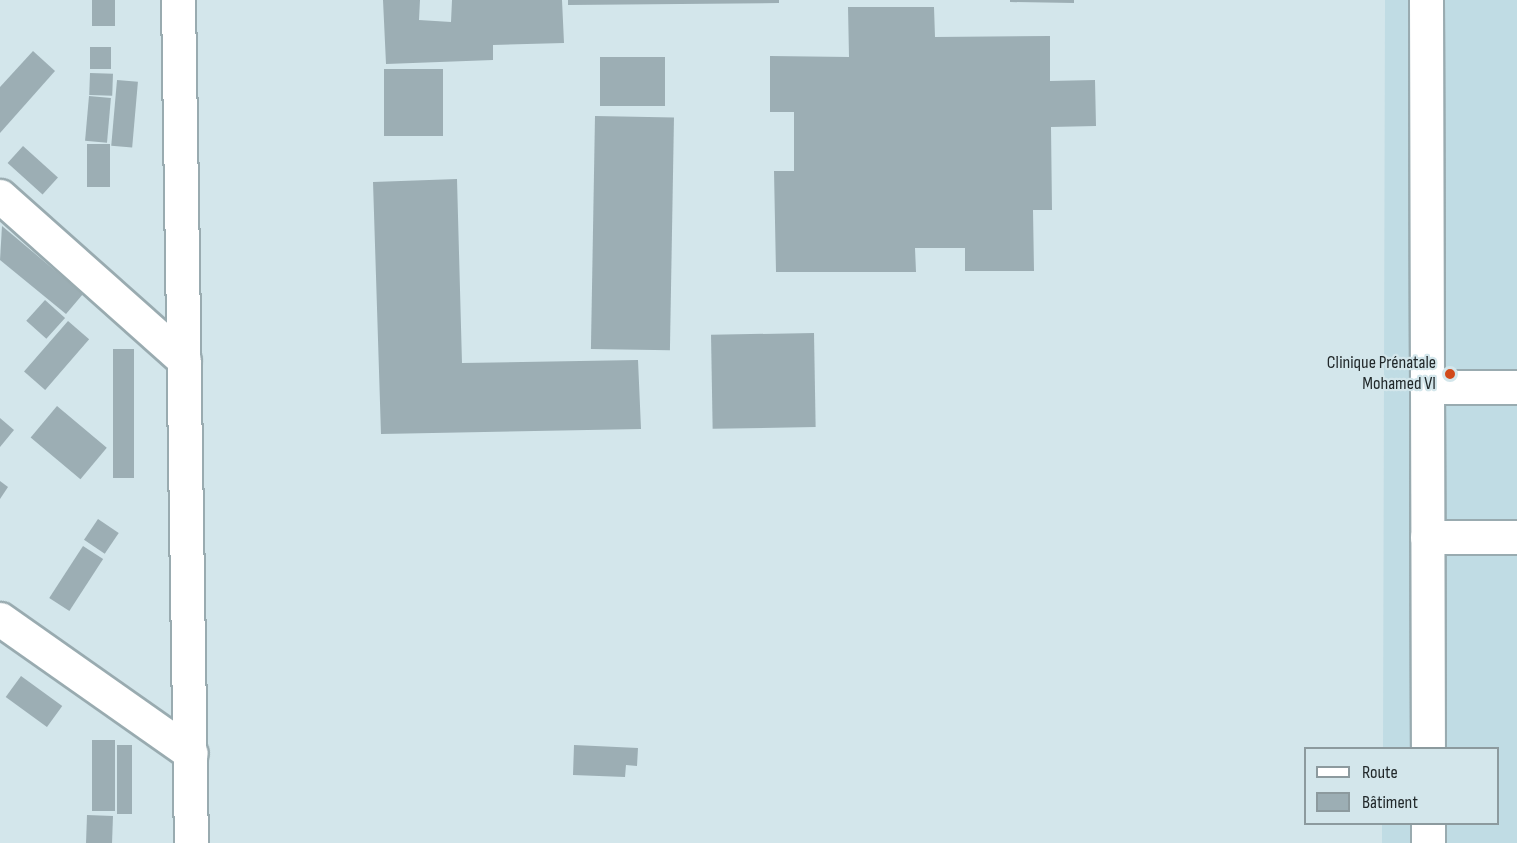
<!DOCTYPE html>
<html>
<head>
<meta charset="utf-8">
<style>
	body { margin:0 }
	#map { position:relative; width:1517px; height:843px; overflow:hidden; background:#d3e6eb; font-family:"Sofia Sans Condensed",sans-serif }
	div>[style] { position:absolute }
	.built>* { inset:0; background:#c0dce4 }
	.building>* { inset:0; background:#9caeb4; transform-origin:0 0 }
	.roads { filter:drop-shadow(2px 0 #99abb0) drop-shadow(-2px 0 #99abb0) drop-shadow(0 2px #99abb0) drop-shadow(0 -2px #99abb0) }
	.minor>* { height:33px; margin:-16.5px; padding:0 16.5px; transform-origin:16.5px; border-radius:16.5px; background:#fff }
	.dots>* { width:16px; height:16px; translate:-50% -50%; box-sizing:border-box; border:3px solid #d3e6eb; border-radius:50% }
	span { translate:-50% -50%; white-space:nowrap; text-align:center; line-height:1.15; -webkit-text-stroke:4.5px #d3e6eb; paint-order:stroke }
	.poi-label { font-size:18px; color:#22292b }
	.right { translate:-100% -50%; text-align:right }
	.legend { position:absolute; left:1304px; top:747px; width:195px; height:78px; box-sizing:border-box; background:#d3e6eb; border:2px solid #8c9a9e; margin:0; padding:8px 10px; list-style:none; font-size:18px; color:#22292b }
	.legend li { display:flex; align-items:center; gap:12px; height:30px }
	.legend b { width:30px; border:2px solid #8c9a9e }
</style>
</head>
<body>
<div id="map">
	<div class="built">
		<i style="clip-path:polygon(1385px 0,1517px 0,1517px 843px,1382px 843px,1382px 824px,1498px 824px,1498px 748px,1383px 748px)"></i>
	</div>
	<div class="building">
		<i style="left:92px;top:0;width:23px;height:26px"></i>
		<i style="clip-path:polygon(383px 0,420px 0,419px 20px,451px 22px,452px 0,562px 0,564px 43px,493px 45px,493px 60px,386px 64px)"></i>
		<i style="clip-path:polygon(568px 0,779px 0,779px 3px,568px 5px)"></i>
		<i style="clip-path:polygon(1010px 0,1074px 0,1074px 3px,1010px 2px)"></i>
		<i style="clip-path:polygon(848px 7px,934px 7px,935px 37px,1050px 36px,1050px 81px,1095px 80px,1096px 126px,1051px 127px,1052px 210px,1033px 210px,1034px 271px,965px 271px,965px 248px,915px 248px,916px 272px,776px 272px,774px 171px,794px 171px,794px 112px,770px 112px,770px 56px,849px 57px)"></i>
		<i style="left:90px;top:47px;width:21px;height:22px"></i>
		<i style="clip-path:polygon(33px 51px,55px 71px,0 133px,0 87px)"></i>
		<i style="left:600px;top:57px;width:65px;height:49px"></i>
		<i style="left:384px;top:69px;width:59px;height:67px"></i>
		<i style="left:90px;top:73px;width:23px;height:22px;rotate:2deg"></i>
		<i style="left:117px;top:80px;width:21px;height:66px;rotate:5deg"></i>
		<i style="left:89px;top:96px;width:22px;height:45px;rotate:5deg"></i>
		<i style="left:595px;top:116px;width:79px;height:233px;rotate:1deg"></i>
		<i style="left:110px;top:144px;width:43px;height:23px;rotate:90deg"></i>
		<i style="left:23px;top:146px;width:47px;height:23px;rotate:42deg"></i>
		<i style="clip-path:polygon(457px 179px,462px 363px,638px 360px,641px 429px,381px 434px,373px 182px)"></i>
		<i style="clip-path:polygon(2px 226px,83px 294px,66px 314px,0 260px)"></i>
		<i style="left:45px;top:300px;width:27px;height:28px;rotate:42deg"></i>
		<i style="left:68px;top:321px;width:28px;height:67px;rotate:41deg"></i>
		<i style="left:814px;top:333px;width:94px;height:103px;rotate:89deg"></i>
		<i style="left:113px;top:349px;width:21px;height:129px"></i>
		<i style="left:57px;top:406px;width:65px;height:41px;rotate:40deg"></i>
		<i style="clip-path:polygon(0 418px,14px 430px,0 447px)"></i>
		<i style="clip-path:polygon(0 481px,8px 487px,0 499px)"></i>
		<i style="left:98px;top:519px;width:25px;height:25px;rotate:34deg"></i>
		<i style="left:83px;top:546px;width:24px;height:62px;rotate:33deg"></i>
		<i style="left:21px;top:676px;width:51px;height:26px;rotate:36deg"></i>
		<i style="left:92px;top:740px;width:23px;height:71px"></i>
		<i style="left:117px;top:745px;width:15px;height:69px"></i>
		<i style="clip-path:polygon(574px 745px,638px 748px,637px 766px,626px 765px,625px 777px,573px 775px)"></i>
		<i style="left:87px;top:815px;width:26px;height:28px;rotate:2deg"></i>
	</div>
	<div class="roads">
		<div class="minor">
			<i style="left:178px;top:0;width:843px;rotate:89.12deg"></i>
			<i style="left:1426px;top:0;width:748px;rotate:89.85deg"></i>
			<i style="left:0;top:196px;width:246px;rotate:41.7deg"></i>
			<i style="left:1427px;top:387px;width:90px"></i>
			<i style="left:1427px;top:537px;width:90px"></i>
			<i style="left:0;top:619px;width:233px;rotate:35.1deg"></i>
			<i style="left:1428px;top:824px;width:19px;rotate:90deg"></i>
		</div>
	</div>
	<div class="dots">
		<i style="left:1450px;top:374px;background:#d24a1b"></i>
	</div>
	<div class="poi-label">
		<span class="right" style="left:1436px;top:374px">Clinique Prénatale<br>Mohamed VI</span>
	</div>
	<ul class="legend">
	<li><b style="height:8px;background:#fff"></b>Route</li>
	<li><b style="height:16px;background:#9caeb4"></b>Bâtiment</li>
	</ul>
</div>
</body>
</html>
